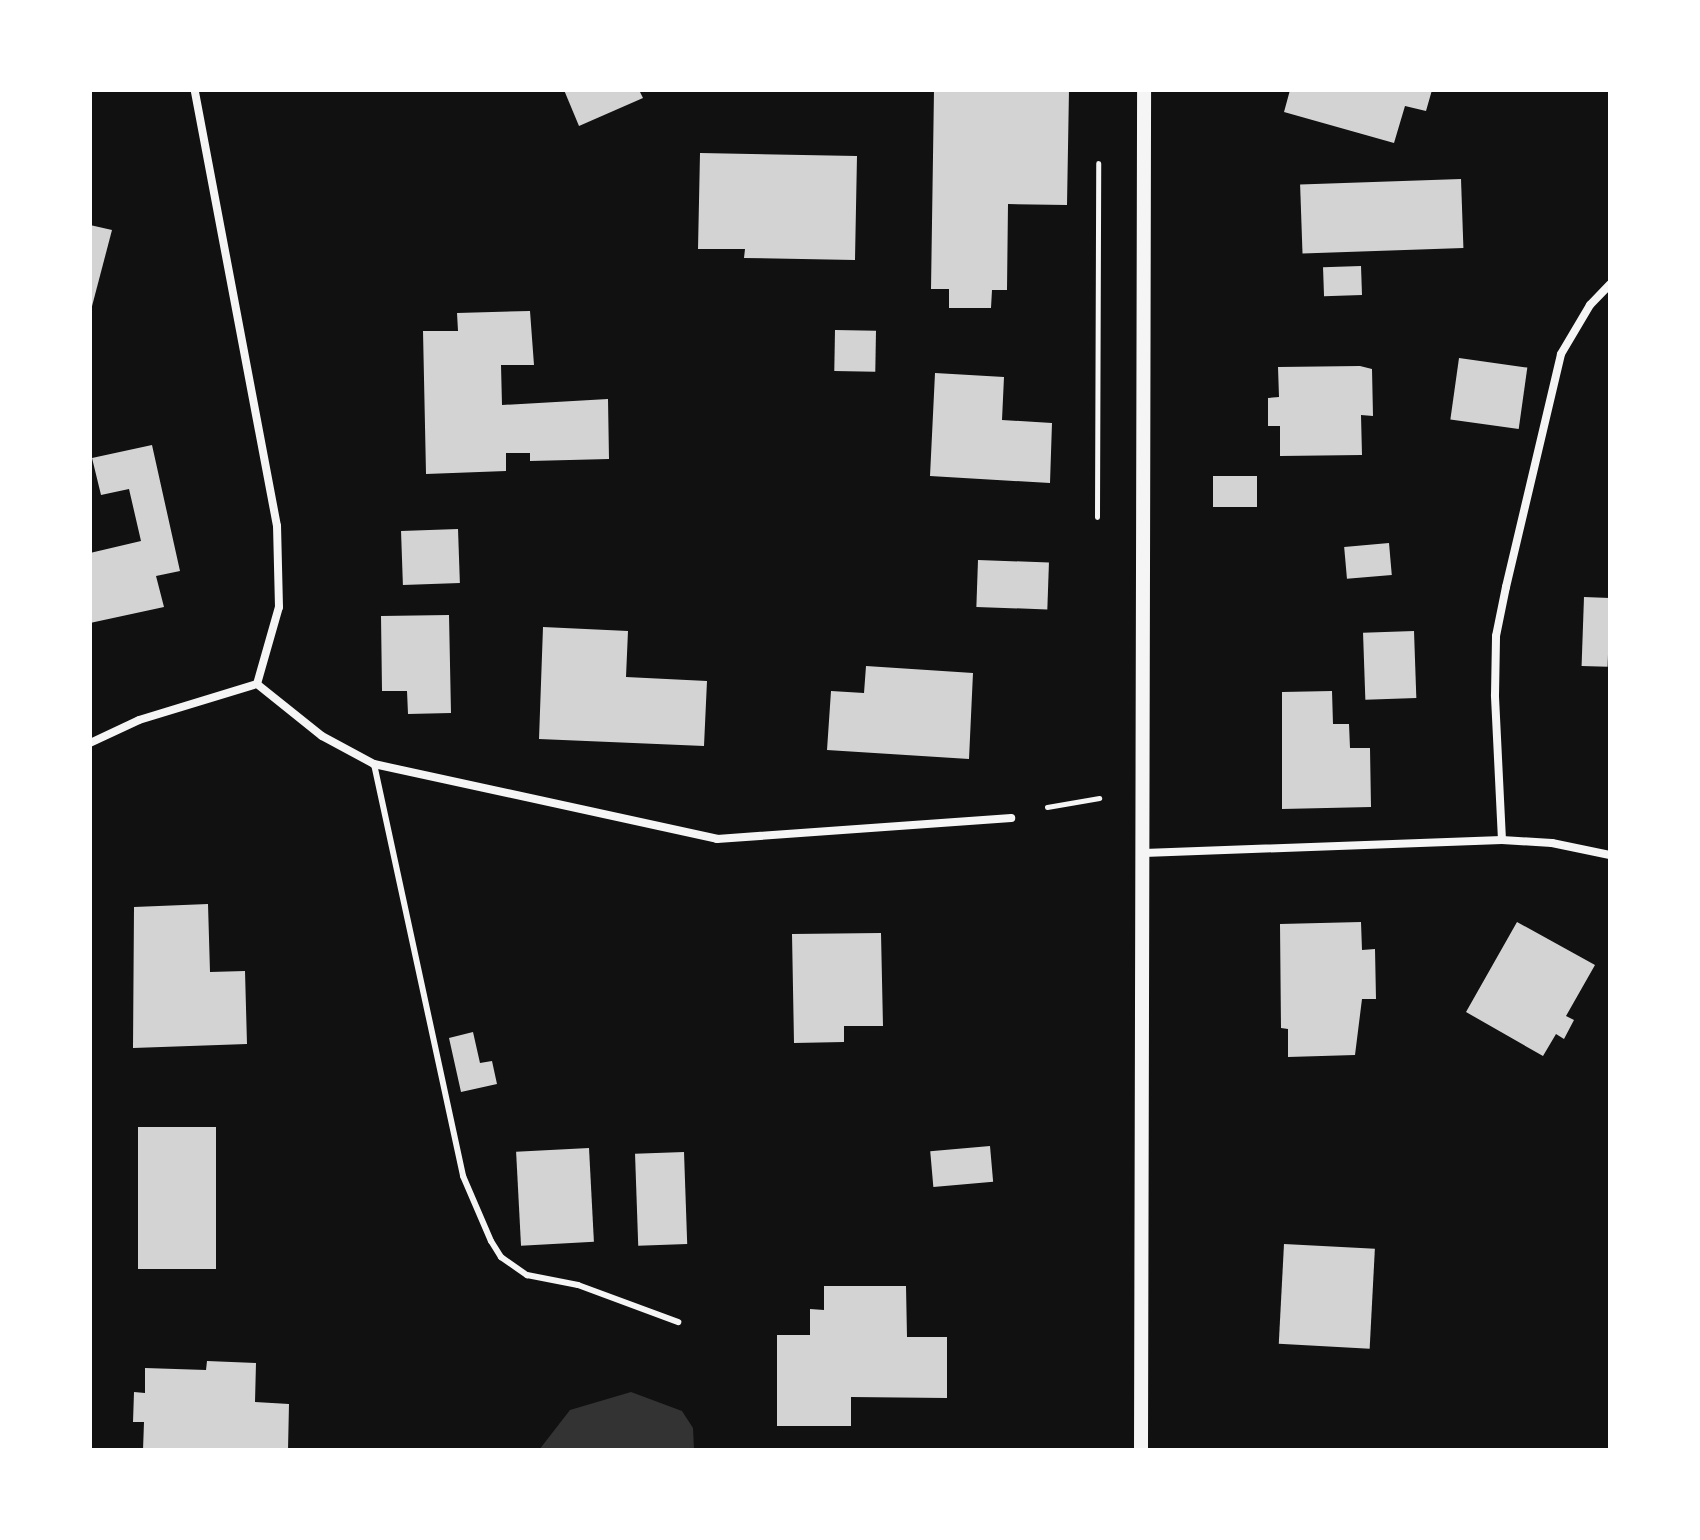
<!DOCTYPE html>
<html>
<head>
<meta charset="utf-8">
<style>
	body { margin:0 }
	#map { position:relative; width:1700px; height:1540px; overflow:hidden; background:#111; font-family:Helvetica,sans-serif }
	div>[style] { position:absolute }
	.water>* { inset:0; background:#333 }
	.building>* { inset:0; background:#d3d3d3; transform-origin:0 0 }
	.path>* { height:5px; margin:-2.5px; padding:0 2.5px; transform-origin:2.5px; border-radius:2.5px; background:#f5f5f5 }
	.service>* { height:6px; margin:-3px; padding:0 3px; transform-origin:3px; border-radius:3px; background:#f5f5f5 }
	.minor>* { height:8px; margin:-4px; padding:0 4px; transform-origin:4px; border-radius:4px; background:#f5f5f5 }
	.tertiary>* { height:14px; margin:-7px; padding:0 7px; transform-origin:7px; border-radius:7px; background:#f5f5f5 }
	span { translate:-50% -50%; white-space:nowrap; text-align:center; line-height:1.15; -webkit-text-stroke:8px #fff; paint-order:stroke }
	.frame { position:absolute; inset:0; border:92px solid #fff; pointer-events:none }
</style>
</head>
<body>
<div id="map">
	<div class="water">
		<i style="clip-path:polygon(631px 1392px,682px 1411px,693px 1428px,694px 1450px,539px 1450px,570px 1410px)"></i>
	</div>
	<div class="building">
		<i style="clip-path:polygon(564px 90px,639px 90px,643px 98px,579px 126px)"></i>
		<i style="clip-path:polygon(934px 90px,1069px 90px,1067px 205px,1008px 204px,1007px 290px,992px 290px,991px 308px,949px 308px,949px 289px,931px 289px)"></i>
		<i style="clip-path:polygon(1290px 90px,1432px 90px,1426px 111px,1405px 106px,1394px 143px,1284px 112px)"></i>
		<i style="clip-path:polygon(700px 153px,857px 156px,855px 260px,744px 258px,745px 249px,698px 249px)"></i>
		<i style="left:1461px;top:179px;width:69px;height:161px;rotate:88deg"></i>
		<i style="clip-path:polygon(90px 225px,112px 230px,91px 310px,90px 310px)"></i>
		<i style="left:1361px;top:266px;width:29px;height:38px;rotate:88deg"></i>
		<i style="clip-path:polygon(530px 311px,534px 365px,501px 365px,502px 405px,608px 399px,609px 459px,530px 461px,530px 453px,506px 453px,506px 471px,426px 474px,423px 331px,458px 331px,457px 313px)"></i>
		<i style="left:835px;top:330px;width:41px;height:41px;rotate:1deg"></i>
		<i style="left:1459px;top:358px;width:69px;height:62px;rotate:8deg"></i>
		<i style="clip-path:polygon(1360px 366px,1372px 369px,1373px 416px,1361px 415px,1362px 455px,1280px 456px,1280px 426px,1268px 426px,1268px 398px,1279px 397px,1278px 367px)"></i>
		<i style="clip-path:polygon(935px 373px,1004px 377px,1002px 420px,1052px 423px,1050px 483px,930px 476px)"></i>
		<i style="clip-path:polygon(152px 445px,180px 571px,156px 576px,164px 607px,90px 623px,90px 553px,141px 541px,129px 489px,101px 495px,92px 458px)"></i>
		<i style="left:1213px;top:476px;width:44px;height:31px"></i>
		<i style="left:458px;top:529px;width:54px;height:57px;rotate:88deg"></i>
		<i style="left:1389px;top:543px;width:32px;height:45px;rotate:85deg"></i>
		<i style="left:978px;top:560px;width:71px;height:47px;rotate:2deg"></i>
		<i style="left:1584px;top:597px;width:26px;height:69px;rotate:2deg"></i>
		<i style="clip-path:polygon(449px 615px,451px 713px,408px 714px,407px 691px,382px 691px,381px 616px)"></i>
		<i style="clip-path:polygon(543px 627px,628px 631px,626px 677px,707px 681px,704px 746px,539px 739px)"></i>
		<i style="left:1414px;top:631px;width:67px;height:51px;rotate:88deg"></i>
		<i style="clip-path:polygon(866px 666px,973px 673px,969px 759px,827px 750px,831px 691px,864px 693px)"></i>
		<i style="clip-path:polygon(1332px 691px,1333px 724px,1349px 724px,1350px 748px,1370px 748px,1371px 807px,1282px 809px,1282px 692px)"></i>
		<i style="clip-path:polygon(208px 904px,210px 972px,245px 971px,247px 1044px,133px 1048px,134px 907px)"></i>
		<i style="clip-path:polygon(1361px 922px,1362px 950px,1375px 949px,1376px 999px,1362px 999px,1355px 1055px,1288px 1057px,1288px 1029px,1281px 1028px,1280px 924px)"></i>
		<i style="clip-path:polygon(1517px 922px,1595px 965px,1566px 1016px,1574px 1020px,1564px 1039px,1556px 1034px,1543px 1056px,1466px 1012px)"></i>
		<i style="clip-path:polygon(881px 933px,883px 1026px,844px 1026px,844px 1042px,794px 1043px,792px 934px)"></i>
		<i style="clip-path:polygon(473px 1032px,480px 1063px,492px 1061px,497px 1084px,461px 1092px,449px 1038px)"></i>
		<i style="left:138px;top:1127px;width:78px;height:142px"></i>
		<i style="left:990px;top:1146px;width:36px;height:60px;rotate:85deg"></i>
		<i style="left:589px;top:1148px;width:94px;height:73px;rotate:87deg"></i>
		<i style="left:684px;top:1152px;width:92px;height:49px;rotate:88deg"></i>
		<i style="left:1284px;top:1244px;width:91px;height:100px;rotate:3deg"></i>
		<i style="clip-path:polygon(824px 1286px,906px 1286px,907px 1337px,947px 1337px,947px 1398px,851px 1397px,851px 1426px,777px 1426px,777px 1335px,810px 1335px,810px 1309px,824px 1310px)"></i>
		<i style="clip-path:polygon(207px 1361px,256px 1363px,255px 1402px,289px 1404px,288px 1450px,143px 1450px,144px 1422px,133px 1422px,134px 1392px,145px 1393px,145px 1368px,206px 1370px)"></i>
	</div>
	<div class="path">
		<i style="left:1097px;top:517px;width:354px;rotate:-89.8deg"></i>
		<i style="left:1047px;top:807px;width:53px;rotate:-9.8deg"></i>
	</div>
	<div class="service">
		<i style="left:374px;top:764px;width:422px;rotate:77.8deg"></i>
		<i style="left:463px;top:1176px;width:71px;rotate:66.7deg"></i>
		<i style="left:491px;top:1241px;width:19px;rotate:58deg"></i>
		<i style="left:501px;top:1257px;width:32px;rotate:35deg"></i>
		<i style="left:527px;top:1275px;width:52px;rotate:11.1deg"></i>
		<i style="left:578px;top:1285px;width:107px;rotate:20.3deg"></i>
	</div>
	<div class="minor">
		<i style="left:257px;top:684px;width:83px;rotate:38.7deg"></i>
		<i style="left:322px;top:736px;width:59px;rotate:28.3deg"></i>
		<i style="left:374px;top:764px;width:351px;rotate:12.3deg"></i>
		<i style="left:717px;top:839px;width:295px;rotate:-4.1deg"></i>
		<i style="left:90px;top:743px;width:54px;rotate:-25.1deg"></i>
		<i style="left:139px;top:720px;width:123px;rotate:-17deg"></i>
		<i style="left:257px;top:684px;width:80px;rotate:-74.1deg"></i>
		<i style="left:279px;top:607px;width:81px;rotate:-91.4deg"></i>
		<i style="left:277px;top:526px;width:444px;rotate:-100.7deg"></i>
		<i style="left:1502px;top:840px;width:145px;rotate:-92.8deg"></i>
		<i style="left:1495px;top:695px;width:59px;rotate:-89deg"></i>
		<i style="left:1496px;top:636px;width:50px;rotate:-78.5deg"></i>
		<i style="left:1506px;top:587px;width:239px;rotate:-76.7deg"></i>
		<i style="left:1561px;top:354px;width:57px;rotate:-59.4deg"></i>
		<i style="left:1590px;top:305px;width:29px;rotate:-46deg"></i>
		<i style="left:1144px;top:853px;width:358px;rotate:-2.1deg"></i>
		<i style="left:1502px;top:840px;width:50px;rotate:3.4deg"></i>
		<i style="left:1552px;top:843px;width:59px;rotate:11.7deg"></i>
	</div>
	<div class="tertiary">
		<i style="left:1141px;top:1450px;width:1360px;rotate:-89.87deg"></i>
	</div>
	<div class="frame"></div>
</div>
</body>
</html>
